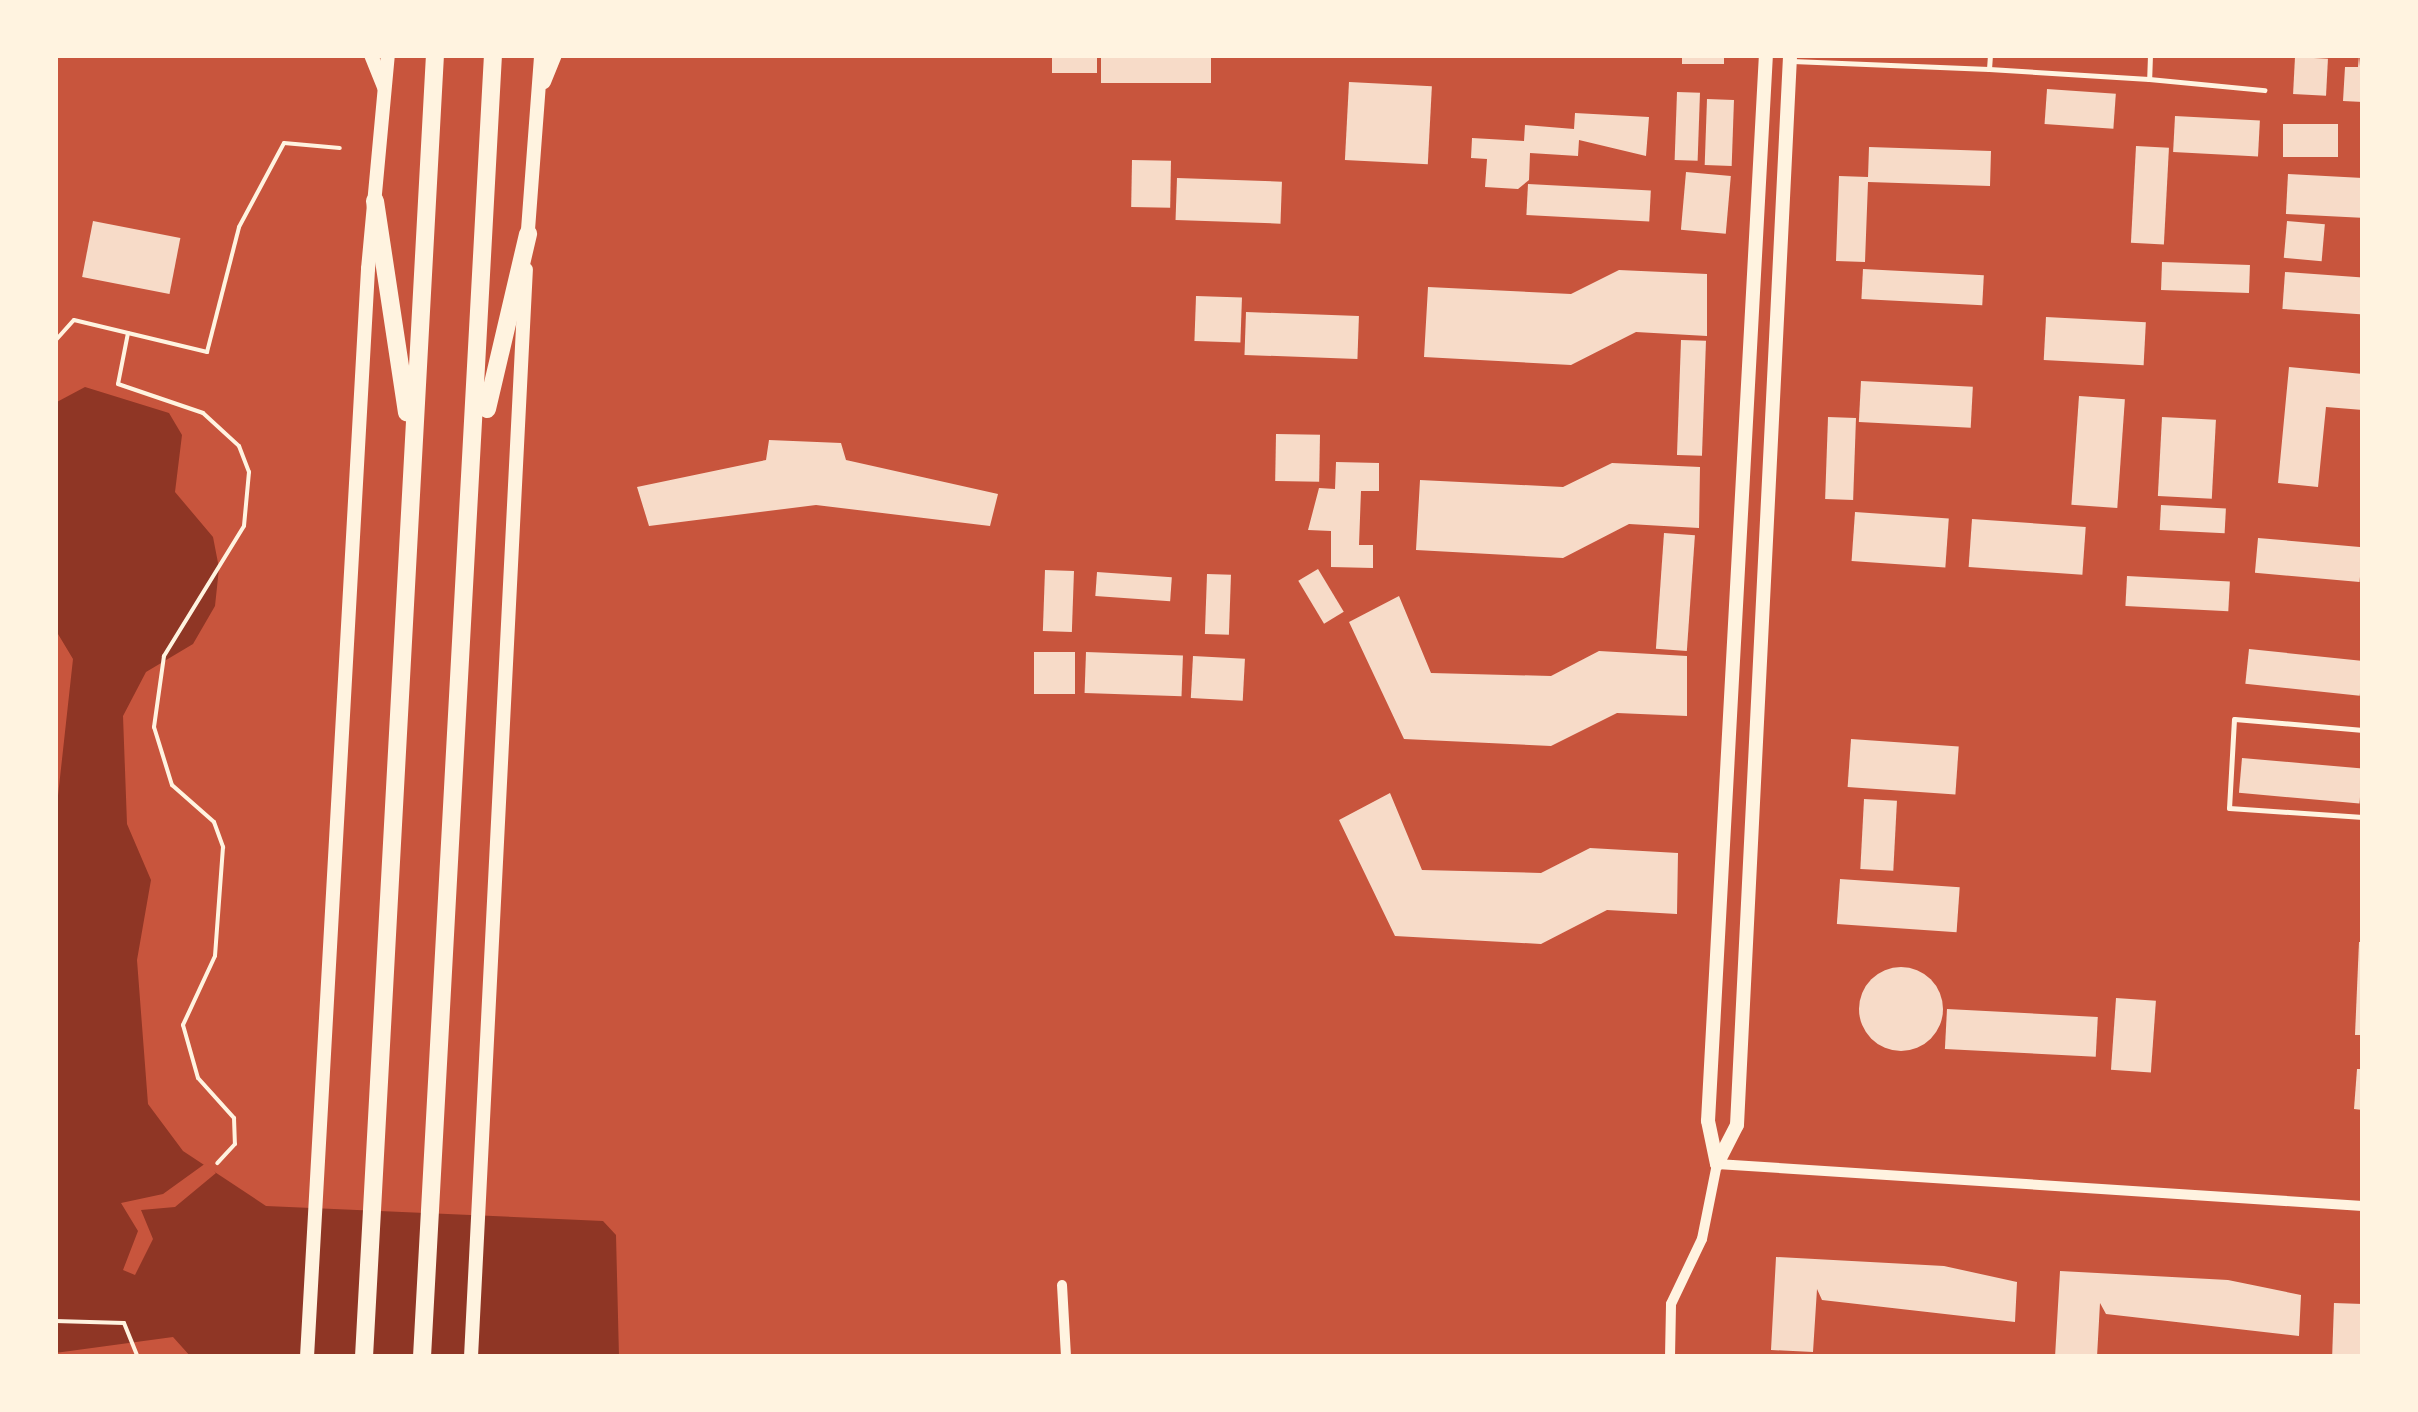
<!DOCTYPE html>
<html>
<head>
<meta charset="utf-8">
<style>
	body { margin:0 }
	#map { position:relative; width:2418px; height:1412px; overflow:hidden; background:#c8553d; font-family:Literata,serif }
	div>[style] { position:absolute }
	.water>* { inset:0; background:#8f3625 }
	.pier>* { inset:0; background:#c8553d }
	.building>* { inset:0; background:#f7dbc8; transform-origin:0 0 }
	.round { border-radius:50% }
	.path>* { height:4px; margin:-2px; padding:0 2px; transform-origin:2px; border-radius:2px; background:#fff3e0 }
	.service>* { height:5px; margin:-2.5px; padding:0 2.5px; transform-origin:2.5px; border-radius:2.5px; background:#fff3e0 }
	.minor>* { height:10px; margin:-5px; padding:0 5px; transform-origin:5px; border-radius:5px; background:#fff3e0 }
	.tertiary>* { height:14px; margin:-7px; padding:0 7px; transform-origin:7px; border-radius:7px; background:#fff3e0 }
	.trunk>* { height:18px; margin:-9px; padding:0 9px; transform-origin:9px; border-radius:9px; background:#fff3e0 }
	span { translate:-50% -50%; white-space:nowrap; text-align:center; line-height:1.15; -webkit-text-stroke:8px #fff3e0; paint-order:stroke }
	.frame { position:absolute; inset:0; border:58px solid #fff3e0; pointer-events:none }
</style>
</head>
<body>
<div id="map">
	<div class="water">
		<i style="clip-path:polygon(85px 387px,169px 413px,182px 435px,175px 492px,213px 537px,219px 568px,215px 606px,193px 644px,146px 672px,123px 716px,127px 824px,151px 880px,137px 960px,148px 1104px,183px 1151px,266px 1206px,603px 1221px,616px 1235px,619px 1357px,191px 1357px,173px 1337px,55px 1353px,55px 823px,73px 659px,55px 629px,55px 403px)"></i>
	</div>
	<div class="pier">
		<i style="clip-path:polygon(206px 1163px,216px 1173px,175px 1207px,141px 1210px,153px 1239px,135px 1275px,123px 1270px,138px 1231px,121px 1203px,163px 1194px)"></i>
	</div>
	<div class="building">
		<i style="left:1052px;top:55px;width:45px;height:18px"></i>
		<i style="left:1101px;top:55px;width:110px;height:28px"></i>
		<i style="left:1682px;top:55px;width:42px;height:9px"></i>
		<i style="clip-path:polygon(2359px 55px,2363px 102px,2343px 101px,2345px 67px,2358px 67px)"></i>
		<i style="left:2295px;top:57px;width:33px;height:37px;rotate:3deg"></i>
		<i style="left:1349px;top:82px;width:83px;height:78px;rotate:3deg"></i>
		<i style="left:2047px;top:89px;width:69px;height:35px;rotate:4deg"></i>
		<i style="left:1677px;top:92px;width:23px;height:68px;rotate:2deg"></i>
		<i style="left:1707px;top:99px;width:27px;height:66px;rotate:2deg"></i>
		<i style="clip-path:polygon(1575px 113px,1649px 117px,1646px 156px,1579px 140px,1578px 156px,1530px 153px,1529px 180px,1518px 189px,1485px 187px,1487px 159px,1471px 158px,1472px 138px,1524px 141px,1525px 125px,1574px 129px)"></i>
		<i style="left:2175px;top:116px;width:85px;height:36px;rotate:3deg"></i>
		<i style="left:2283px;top:124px;width:55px;height:33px"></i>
		<i style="left:2136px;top:146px;width:33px;height:97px;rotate:3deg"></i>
		<i style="clip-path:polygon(1869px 147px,1991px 151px,1990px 186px,1868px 182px,1865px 262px,1836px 261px,1839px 176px,1868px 177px)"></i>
		<i style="left:1132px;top:160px;width:39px;height:47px;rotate:1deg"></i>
		<i style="left:1686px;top:172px;width:45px;height:58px;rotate:5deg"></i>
		<i style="left:2288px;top:174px;width:75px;height:40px;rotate:3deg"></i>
		<i style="left:1177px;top:178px;width:105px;height:42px;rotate:2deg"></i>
		<i style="left:1528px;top:184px;width:123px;height:31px;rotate:3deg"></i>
		<i style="left:93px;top:221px;width:89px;height:57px;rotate:11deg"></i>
		<i style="left:2287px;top:221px;width:38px;height:37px;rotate:5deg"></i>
		<i style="left:2162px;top:262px;width:88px;height:28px;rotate:2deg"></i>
		<i style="left:1863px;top:269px;width:121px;height:30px;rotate:3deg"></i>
		<i style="clip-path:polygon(1619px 270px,1707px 274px,1707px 336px,1636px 332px,1571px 365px,1424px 357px,1428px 287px,1571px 294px)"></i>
		<i style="left:2285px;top:272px;width:78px;height:37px;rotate:4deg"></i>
		<i style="left:1196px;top:296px;width:46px;height:45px;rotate:2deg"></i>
		<i style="left:1246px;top:312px;width:113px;height:43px;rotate:2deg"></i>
		<i style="left:2046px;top:317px;width:100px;height:43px;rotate:3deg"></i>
		<i style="left:1681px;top:340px;width:25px;height:115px;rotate:2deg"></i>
		<i style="clip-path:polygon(2289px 367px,2363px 374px,2363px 410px,2326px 407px,2318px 487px,2278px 483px)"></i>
		<i style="left:1861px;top:381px;width:112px;height:41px;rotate:3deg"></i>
		<i style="left:2079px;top:396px;width:46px;height:109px;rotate:4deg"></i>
		<i style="left:1828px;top:417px;width:28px;height:82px;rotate:2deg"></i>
		<i style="left:2162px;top:417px;width:54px;height:79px;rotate:3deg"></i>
		<i style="left:1276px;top:434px;width:44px;height:47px;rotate:1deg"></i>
		<i style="clip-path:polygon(769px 440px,841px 443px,846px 460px,998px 494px,990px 526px,816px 505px,649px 526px,637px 487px,766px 460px)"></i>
		<i style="clip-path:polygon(1336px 462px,1379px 463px,1379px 491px,1361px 491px,1359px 545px,1373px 545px,1373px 568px,1331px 567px,1331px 531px,1308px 530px,1319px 488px,1335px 489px)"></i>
		<i style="clip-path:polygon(1612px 463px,1700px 467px,1699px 528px,1629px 524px,1563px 558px,1416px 550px,1420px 480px,1563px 487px)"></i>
		<i style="left:2161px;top:505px;width:65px;height:25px;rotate:3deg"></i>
		<i style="left:1855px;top:512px;width:94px;height:49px;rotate:4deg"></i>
		<i style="left:1972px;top:519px;width:114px;height:48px;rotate:4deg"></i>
		<i style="left:1664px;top:533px;width:31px;height:116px;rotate:4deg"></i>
		<i style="left:2258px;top:538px;width:105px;height:35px;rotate:5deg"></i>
		<i style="left:1318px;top:569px;width:50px;height:23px;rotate:59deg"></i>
		<i style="left:1045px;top:570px;width:29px;height:61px;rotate:2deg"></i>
		<i style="left:1097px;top:572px;width:75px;height:24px;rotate:4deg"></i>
		<i style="left:1207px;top:574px;width:24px;height:60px;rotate:2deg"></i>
		<i style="left:2127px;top:576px;width:103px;height:30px;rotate:3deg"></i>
		<i style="clip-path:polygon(1399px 596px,1431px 673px,1551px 676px,1599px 651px,1687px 656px,1687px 716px,1617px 713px,1551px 746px,1404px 739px,1349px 622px)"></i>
		<i style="left:2249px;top:649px;width:115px;height:35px;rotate:6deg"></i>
		<i style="left:1034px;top:652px;width:41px;height:42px"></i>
		<i style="left:1086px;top:652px;width:97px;height:41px;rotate:2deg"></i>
		<i style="left:1193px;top:656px;width:52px;height:42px;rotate:3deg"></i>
		<i style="left:1851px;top:739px;width:108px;height:48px;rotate:4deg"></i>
		<i style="left:2242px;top:758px;width:121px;height:35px;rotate:5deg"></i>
		<i style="clip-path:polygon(1390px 793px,1422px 870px,1541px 873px,1590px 848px,1678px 853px,1677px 914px,1607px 910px,1541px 944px,1395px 936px,1339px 820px)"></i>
		<i style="left:1864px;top:799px;width:33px;height:70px;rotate:3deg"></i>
		<i style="left:1840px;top:879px;width:120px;height:45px;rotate:4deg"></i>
		<i style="clip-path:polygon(2359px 942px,2363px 942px,2363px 1035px,2355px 1035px)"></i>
		<i class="round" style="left:1859px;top:967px;width:84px;height:84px"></i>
		<i style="left:2116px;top:998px;width:40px;height:72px;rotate:4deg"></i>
		<i style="left:1947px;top:1009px;width:151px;height:40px;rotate:3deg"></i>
		<i style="clip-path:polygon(2357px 1069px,2363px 1069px,2363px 1110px,2354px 1109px)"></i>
		<i style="clip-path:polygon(1776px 1257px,1944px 1266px,2017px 1282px,2015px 1322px,1822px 1300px,1817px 1289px,1813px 1352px,1771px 1350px)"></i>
		<i style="clip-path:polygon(2060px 1271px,2228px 1280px,2301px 1295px,2299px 1336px,2106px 1314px,2100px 1303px,2097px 1357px,2055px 1357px)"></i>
		<i style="left:2334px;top:1303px;width:29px;height:54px;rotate:2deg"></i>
	</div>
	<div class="path">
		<i style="left:128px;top:333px;width:52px;rotate:101.1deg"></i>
		<i style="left:118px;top:384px;width:90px;rotate:18.8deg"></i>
		<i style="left:203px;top:413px;width:49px;rotate:42.5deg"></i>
		<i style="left:239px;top:446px;width:28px;rotate:69deg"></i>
		<i style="left:249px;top:472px;width:54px;rotate:95.3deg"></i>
		<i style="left:244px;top:526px;width:153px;rotate:121.6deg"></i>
		<i style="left:164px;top:656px;width:72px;rotate:98deg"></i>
		<i style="left:154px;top:727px;width:61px;rotate:72.8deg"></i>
		<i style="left:172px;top:785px;width:56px;rotate:41.4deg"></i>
		<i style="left:214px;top:822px;width:27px;rotate:70deg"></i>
		<i style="left:223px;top:847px;width:109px;rotate:94.2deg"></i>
		<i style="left:215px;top:956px;width:76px;rotate:114.9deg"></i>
		<i style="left:183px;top:1025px;width:55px;rotate:74.2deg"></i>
		<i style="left:198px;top:1078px;width:54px;rotate:48deg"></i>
		<i style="left:234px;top:1118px;width:26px;rotate:88deg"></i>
		<i style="left:235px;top:1144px;width:26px;rotate:133deg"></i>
		<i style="left:55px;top:341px;width:28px;rotate:-48deg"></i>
		<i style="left:74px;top:320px;width:137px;rotate:13.5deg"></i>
		<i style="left:207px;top:352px;width:129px;rotate:-75.6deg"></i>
		<i style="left:239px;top:227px;width:95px;rotate:-61.8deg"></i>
		<i style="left:284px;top:143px;width:56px;rotate:5.1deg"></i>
		<i style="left:55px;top:1321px;width:69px;rotate:1.7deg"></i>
		<i style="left:124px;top:1323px;width:37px;rotate:68deg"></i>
	</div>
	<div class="service">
		<i style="left:2150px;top:55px;width:24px;rotate:92deg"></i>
		<i style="left:2149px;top:79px;width:116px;rotate:5.5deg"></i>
		<i style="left:1792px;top:61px;width:197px;rotate:2.3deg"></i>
		<i style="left:1989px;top:69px;width:14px;rotate:-86deg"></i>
		<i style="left:1989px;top:69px;width:160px;rotate:3.6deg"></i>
		<i style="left:2363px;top:730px;width:129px;rotate:-175.1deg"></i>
		<i style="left:2234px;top:719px;width:89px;rotate:93.2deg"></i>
		<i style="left:2229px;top:808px;width:134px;rotate:3.8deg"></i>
	</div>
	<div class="minor">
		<i style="left:1062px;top:1285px;width:72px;rotate:86.8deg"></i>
		<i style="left:1670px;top:1357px;width:53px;rotate:-88.9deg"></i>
		<i style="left:1671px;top:1304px;width:72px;rotate:-64.5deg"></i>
		<i style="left:1702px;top:1239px;width:76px;rotate:-78.7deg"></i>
		<i style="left:1717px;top:1164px;width:647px;rotate:3.72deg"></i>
	</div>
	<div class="tertiary">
		<i style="left:371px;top:55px;width:35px;rotate:68deg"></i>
		<i style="left:544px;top:82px;width:29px;rotate:-68deg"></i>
		<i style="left:527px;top:243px;width:189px;rotate:-85.7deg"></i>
		<i style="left:1717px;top:1164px;width:44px;rotate:-62.9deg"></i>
		<i style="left:1737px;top:1125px;width:1071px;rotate:-87.16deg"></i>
		<i style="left:1717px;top:1164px;width:44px;rotate:-101.8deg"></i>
		<i style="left:1708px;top:1121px;width:1068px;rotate:-86.89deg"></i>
		<i style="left:307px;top:1357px;width:1090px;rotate:-86.79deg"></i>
		<i style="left:368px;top:269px;width:215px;rotate:-84.7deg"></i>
		<i style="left:471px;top:1357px;width:1089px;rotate:-87.11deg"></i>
	</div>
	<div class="trunk">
		<i style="left:375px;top:201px;width:214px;rotate:81.4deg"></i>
		<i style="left:487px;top:409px;width:180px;rotate:-76.8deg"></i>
		<i style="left:364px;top:1357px;width:1304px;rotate:-86.88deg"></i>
		<i style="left:422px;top:1357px;width:1304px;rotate:-86.88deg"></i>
	</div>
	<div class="frame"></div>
</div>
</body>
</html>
